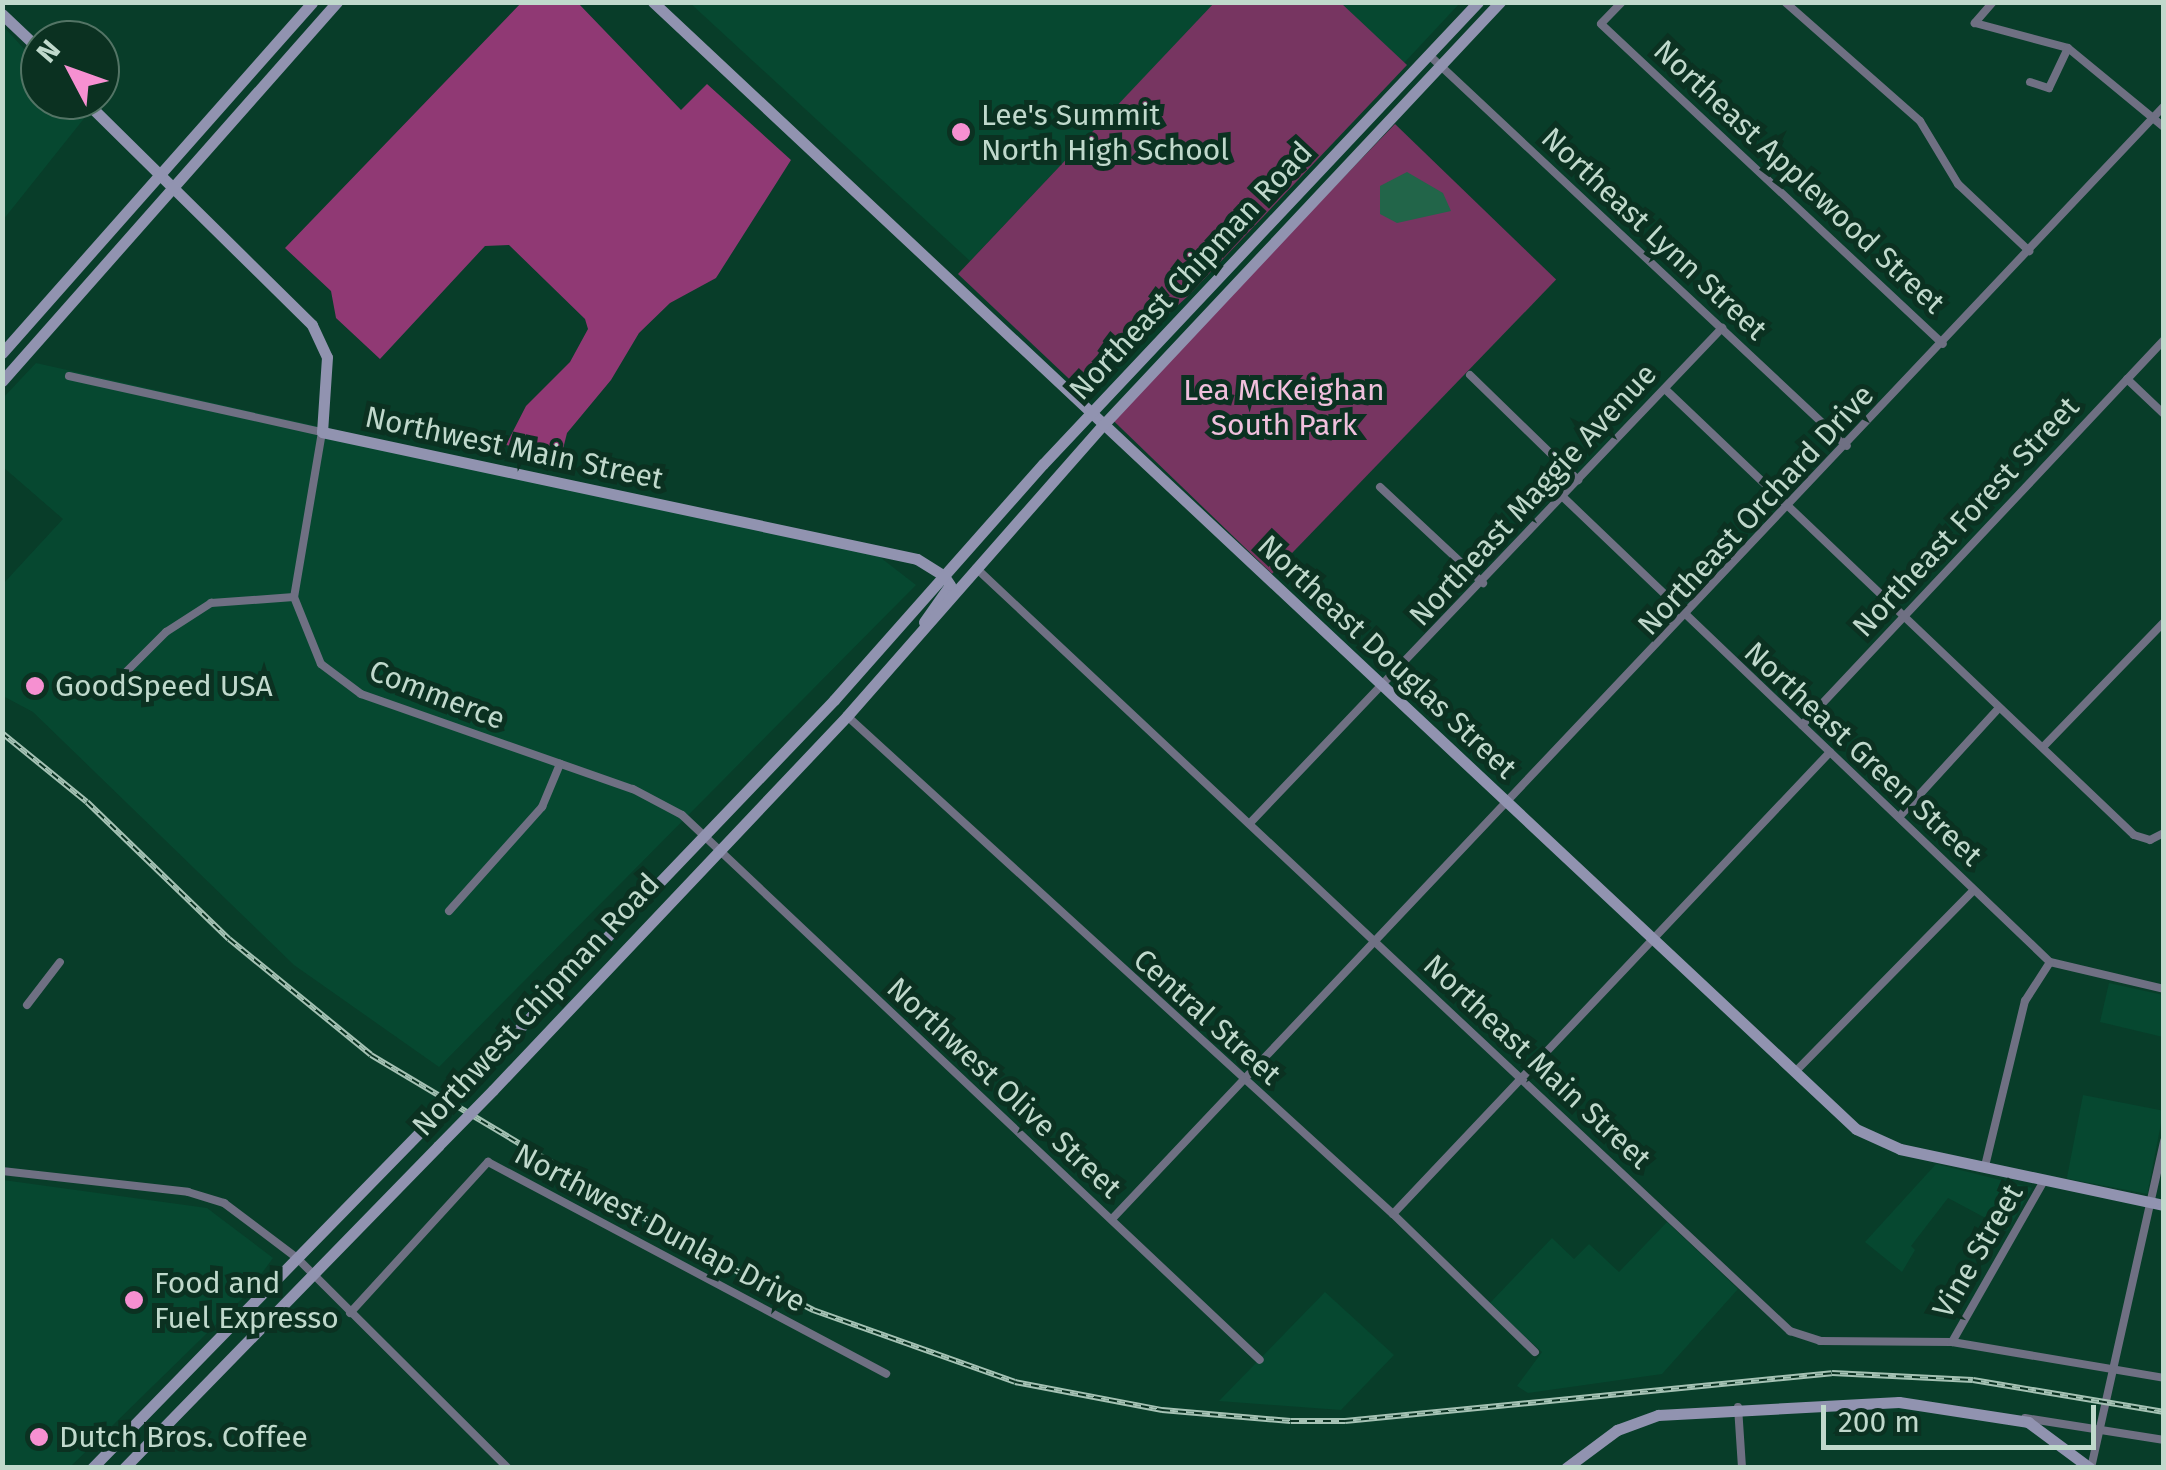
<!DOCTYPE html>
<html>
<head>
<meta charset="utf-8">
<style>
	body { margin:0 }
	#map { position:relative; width:2166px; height:1470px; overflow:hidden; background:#083d29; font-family:"Fira Sans",sans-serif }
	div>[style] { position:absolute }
	.built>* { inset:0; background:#064830; transform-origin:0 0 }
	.green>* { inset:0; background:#773561; transform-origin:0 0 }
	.forest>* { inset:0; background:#903974 }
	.water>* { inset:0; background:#226549 }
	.street>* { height:8px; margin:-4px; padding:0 4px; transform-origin:4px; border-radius:4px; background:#6f7083 }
	.secondary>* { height:11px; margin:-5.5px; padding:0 5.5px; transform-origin:5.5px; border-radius:5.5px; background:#9193b0 }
	.rail>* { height:6px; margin-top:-3px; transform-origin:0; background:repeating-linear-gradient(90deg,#0b3121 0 8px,#a5c2b4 0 16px); box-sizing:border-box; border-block:2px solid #a5c2b4 }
	.secondary-bridge>* { height:11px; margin:-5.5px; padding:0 5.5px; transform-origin:5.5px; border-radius:5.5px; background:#9193b0 }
	.dots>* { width:28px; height:28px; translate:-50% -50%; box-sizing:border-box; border:5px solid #0b3121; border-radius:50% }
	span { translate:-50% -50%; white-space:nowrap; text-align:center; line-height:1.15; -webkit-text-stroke:10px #0b3121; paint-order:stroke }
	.poi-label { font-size:30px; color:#c0d9cc }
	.left { translate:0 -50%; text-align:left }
	.street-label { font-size:30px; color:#c0d9cc }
	.park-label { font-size:30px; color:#f1c0dd }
	.frame { position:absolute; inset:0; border:5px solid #c0d9cc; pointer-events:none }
	.north { position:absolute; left:20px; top:20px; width:100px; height:100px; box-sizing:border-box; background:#0b3121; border:2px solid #537465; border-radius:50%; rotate:311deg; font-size:28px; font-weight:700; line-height:40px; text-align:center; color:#c0d9cc }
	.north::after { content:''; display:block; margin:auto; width:35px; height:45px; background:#f690d1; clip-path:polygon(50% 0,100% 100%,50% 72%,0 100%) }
	.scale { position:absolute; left:1821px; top:1405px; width:275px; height:45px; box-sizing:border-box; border:5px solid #c0d9cc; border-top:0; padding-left:12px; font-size:30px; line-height:35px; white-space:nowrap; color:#c0d9cc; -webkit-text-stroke:8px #0b3121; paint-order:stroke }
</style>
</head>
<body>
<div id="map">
	<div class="built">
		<i style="clip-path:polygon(690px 3px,1215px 3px,970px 261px)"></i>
		<i style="clip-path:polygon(1340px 3px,1460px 3px,1404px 63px)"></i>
		<i style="clip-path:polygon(2px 25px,40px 66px,40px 100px,72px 100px,86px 116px,3px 220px)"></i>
		<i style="clip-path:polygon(36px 363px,872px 551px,916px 585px,439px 1067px,294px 965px,33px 712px,3px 696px,3px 584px,63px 519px,3px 467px,2px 399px)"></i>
		<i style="clip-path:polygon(2109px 983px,2163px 995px,2163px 1037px,2100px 1022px)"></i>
		<i style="left:2083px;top:1095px;width:82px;height:85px;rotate:11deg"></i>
		<i style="clip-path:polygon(1936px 1164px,2032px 1188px,2008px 1230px,1948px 1198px,1911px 1246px,1915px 1250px,1902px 1272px,1865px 1242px)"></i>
		<i style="clip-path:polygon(3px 1180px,207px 1208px,273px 1258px,245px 1296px,70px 1467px,3px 1467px)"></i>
		<i style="clip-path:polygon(1667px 1222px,1738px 1289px,1662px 1374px,1528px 1393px,1517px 1386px,1542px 1352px,1489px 1304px,1552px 1238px,1574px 1259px,1589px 1244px,1619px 1272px)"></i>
		<i style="clip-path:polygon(1325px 1292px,1394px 1355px,1341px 1410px,1219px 1401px)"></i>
	</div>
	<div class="green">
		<i style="clip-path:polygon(1215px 2px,1341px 3px,1407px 65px,1188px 296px,1083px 392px,958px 274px)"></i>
		<i style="left:1395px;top:124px;width:224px;height:409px;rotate:44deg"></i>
	</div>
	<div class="forest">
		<i style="clip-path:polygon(522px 2px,578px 3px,681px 110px,707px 84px,791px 160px,716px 278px,670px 303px,639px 333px,611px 380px,567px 433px,561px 457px,506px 445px,526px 406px,570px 362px,588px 329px,585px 319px,509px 245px,485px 246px,380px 359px,336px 318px,331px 291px,285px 248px)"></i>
	</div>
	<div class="water">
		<i style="clip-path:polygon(1407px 172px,1443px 193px,1451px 211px,1397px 223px,1380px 214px,1380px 186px)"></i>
	</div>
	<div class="street">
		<i style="left:1622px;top:2px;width:30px;rotate:134deg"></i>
		<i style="left:1601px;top:24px;width:468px;rotate:43.1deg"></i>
		<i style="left:1785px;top:2px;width:180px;rotate:41.4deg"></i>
		<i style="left:1920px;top:121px;width:74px;rotate:58.9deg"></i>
		<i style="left:1958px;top:184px;width:98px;rotate:43.3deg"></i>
		<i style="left:1993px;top:2px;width:28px;rotate:131deg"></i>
		<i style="left:1975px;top:23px;width:96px;rotate:15deg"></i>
		<i style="left:2068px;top:48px;width:124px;rotate:39.5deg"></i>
		<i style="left:1429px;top:55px;width:572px;rotate:43.09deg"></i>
		<i style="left:2030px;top:82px;width:20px;rotate:18deg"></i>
		<i style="left:2049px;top:88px;width:44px;rotate:-64.6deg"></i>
		<i style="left:1470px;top:375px;width:151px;rotate:44.2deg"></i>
		<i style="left:69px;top:376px;width:259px;rotate:12.5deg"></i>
		<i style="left:322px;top:432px;width:167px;rotate:99.6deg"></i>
		<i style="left:294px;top:597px;width:72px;rotate:68.1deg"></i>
		<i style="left:321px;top:664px;width:50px;rotate:36.9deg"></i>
		<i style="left:361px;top:694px;width:288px;rotate:19.3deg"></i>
		<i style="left:633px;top:789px;width:55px;rotate:28deg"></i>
		<i style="left:682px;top:815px;width:794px;rotate:43.32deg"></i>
		<i style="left:2127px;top:379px;width:51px;rotate:43.4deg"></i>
		<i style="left:1665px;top:389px;width:647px;rotate:43.56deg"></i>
		<i style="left:2134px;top:835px;width:17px;rotate:17deg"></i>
		<i style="left:2150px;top:840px;width:16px;rotate:-27deg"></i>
		<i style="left:1380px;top:487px;width:141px;rotate:43deg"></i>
		<i style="left:1563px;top:497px;width:673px;rotate:43.68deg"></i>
		<i style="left:2050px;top:962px;width:117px;rotate:13.3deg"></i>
		<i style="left:976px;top:568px;width:1116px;rotate:43.15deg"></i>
		<i style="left:1790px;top:1331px;width:32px;rotate:18deg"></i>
		<i style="left:1820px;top:1341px;width:132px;rotate:0.4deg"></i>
		<i style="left:1952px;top:1342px;width:215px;rotate:9.6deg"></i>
		<i style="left:125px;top:673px;width:58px;rotate:-45deg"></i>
		<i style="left:166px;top:632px;width:54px;rotate:-32.8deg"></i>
		<i style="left:211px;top:603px;width:83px;rotate:-4.1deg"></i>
		<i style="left:847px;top:716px;width:739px;rotate:42.37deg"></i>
		<i style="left:1393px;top:1214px;width:198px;rotate:44.2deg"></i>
		<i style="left:1802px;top:725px;width:528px;rotate:-46.76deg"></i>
		<i style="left:2044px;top:746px;width:173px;rotate:-45.9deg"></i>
		<i style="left:1899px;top:817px;width:148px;rotate:-47.5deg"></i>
		<i style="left:1251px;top:822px;width:683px;rotate:-46.37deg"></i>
		<i style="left:449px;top:911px;width:140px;rotate:-48.2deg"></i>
		<i style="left:542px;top:807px;width:47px;rotate:-67.3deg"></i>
		<i style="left:27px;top:1005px;width:54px;rotate:-52.5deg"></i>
		<i style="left:1795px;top:1072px;width:255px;rotate:-45.5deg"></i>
		<i style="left:1985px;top:1166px;width:170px;rotate:-76.4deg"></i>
		<i style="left:2025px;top:1001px;width:46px;rotate:-57.3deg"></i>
		<i style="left:2px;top:1171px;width:187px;rotate:6.4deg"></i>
		<i style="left:188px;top:1192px;width:38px;rotate:17deg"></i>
		<i style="left:224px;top:1203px;width:91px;rotate:37deg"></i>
		<i style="left:297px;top:1258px;width:298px;rotate:44.9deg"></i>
		<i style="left:1393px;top:1214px;width:636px;rotate:-46.59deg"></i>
		<i style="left:1112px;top:1219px;width:1531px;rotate:-46.61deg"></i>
		<i style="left:350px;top:1313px;width:205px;rotate:-47.6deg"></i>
		<i style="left:488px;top:1162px;width:451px;rotate:28deg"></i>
		<i style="left:1952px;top:1342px;width:185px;rotate:-60.3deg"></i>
		<i style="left:1738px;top:1407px;width:61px;rotate:86.2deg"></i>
		<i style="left:2025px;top:1418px;width:141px;rotate:9deg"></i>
		<i style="left:2091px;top:1468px;width:335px;rotate:-77.4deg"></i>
	</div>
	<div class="secondary">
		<i style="left:653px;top:2px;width:1648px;rotate:43.13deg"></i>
		<i style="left:1856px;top:1129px;width:48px;rotate:24.4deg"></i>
		<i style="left:1900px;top:1149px;width:270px;rotate:12deg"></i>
		<i style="left:2px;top:14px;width:52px;rotate:43.5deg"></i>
		<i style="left:84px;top:100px;width:320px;rotate:44.6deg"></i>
		<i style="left:312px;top:325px;width:35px;rotate:65deg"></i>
		<i style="left:327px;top:357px;width:75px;rotate:93.8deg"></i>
		<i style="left:322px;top:432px;width:608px;rotate:12.05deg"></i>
		<i style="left:917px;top:559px;width:32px;rotate:32deg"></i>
		<i style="left:2px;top:353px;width:468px;rotate:-48.5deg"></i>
		<i style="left:2px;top:381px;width:506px;rotate:-48.53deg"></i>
		<i style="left:924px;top:622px;width:45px;rotate:-54.9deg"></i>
		<i style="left:950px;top:585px;width:11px;rotate:-124deg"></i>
		<i style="left:473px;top:1077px;width:522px;rotate:-46.24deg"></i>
		<i style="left:834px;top:700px;width:315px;rotate:-48.5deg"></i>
		<i style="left:1043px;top:464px;width:635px;rotate:-46.72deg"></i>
		<i style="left:493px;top:1090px;width:515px;rotate:-46.57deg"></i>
		<i style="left:847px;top:716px;width:388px;rotate:-48.7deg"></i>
		<i style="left:1103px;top:425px;width:580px;rotate:-46.82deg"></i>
		<i style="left:92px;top:1468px;width:468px;rotate:-45.7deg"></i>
		<i style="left:124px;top:1468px;width:450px;rotate:-45.7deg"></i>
		<i style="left:1566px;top:1468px;width:64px;rotate:-36.7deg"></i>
		<i style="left:1617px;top:1430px;width:44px;rotate:-20.1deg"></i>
		<i style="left:1658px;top:1415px;width:241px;rotate:-3.1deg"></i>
		<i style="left:1899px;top:1402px;width:131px;rotate:8.8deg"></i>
		<i style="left:2028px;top:1422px;width:77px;rotate:36.6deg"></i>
	</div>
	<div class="rail">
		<i style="left:2px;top:733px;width:109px;rotate:39.1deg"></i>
		<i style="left:87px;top:802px;width:197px;rotate:44deg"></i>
		<i style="left:229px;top:939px;width:183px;rotate:39.2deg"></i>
		<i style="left:371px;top:1055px;width:403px;rotate:30.8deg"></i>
		<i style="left:717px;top:1261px;width:108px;rotate:27deg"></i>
		<i style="left:813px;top:1310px;width:214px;rotate:19.6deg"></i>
		<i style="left:1015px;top:1382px;width:150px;rotate:10.8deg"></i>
		<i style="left:1162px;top:1410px;width:129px;rotate:4.9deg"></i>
		<i style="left:1291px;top:1421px;width:54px"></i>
		<i style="left:1345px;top:1421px;width:489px;rotate:-5.6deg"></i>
		<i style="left:1832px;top:1373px;width:141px;rotate:2.8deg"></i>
		<i style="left:1973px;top:1380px;width:194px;rotate:9.5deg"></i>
	</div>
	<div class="secondary-bridge">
		<i style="left:419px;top:1133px;width:78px;rotate:-46deg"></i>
		<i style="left:438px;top:1146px;width:78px;rotate:-45.5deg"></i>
	</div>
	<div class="dots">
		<i style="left:961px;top:132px;background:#f690d1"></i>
		<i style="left:35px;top:686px;background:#f690d1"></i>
		<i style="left:134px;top:1300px;background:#f690d1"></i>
		<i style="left:39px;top:1437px;background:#f690d1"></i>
	</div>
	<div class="poi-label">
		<span class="left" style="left:981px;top:132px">Lee's Summit<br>North High School</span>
		<span class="left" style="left:55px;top:686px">GoodSpeed USA</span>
		<span class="left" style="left:154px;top:1300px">Food and<br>Fuel Expresso</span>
		<span class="left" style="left:59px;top:1437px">Dutch Bros. Coffee</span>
	</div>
	<div class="street-label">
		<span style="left:1799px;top:177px;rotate:43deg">Northeast Applewood Street</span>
		<span style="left:1654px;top:234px;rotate:43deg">Northeast Lynn Street</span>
		<span style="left:1191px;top:271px;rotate:-47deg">Northeast Chipman Road</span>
		<span style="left:514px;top:448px;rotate:12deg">Northwest Main Street</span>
		<span style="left:1533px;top:495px;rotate:-47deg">Northeast Maggie Avenue</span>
		<span style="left:1756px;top:510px;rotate:-47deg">Northeast Orchard Drive</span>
		<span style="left:1966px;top:517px;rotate:-47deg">Northeast Forest Street</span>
		<span style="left:1387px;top:657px;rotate:43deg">Northeast Douglas Street</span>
		<span style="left:437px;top:695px;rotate:21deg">Commerce</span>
		<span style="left:1863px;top:754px;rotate:43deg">Northeast Green Street</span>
		<span style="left:536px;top:1005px;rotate:-47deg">Northwest Chipman Road</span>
		<span style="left:1207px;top:1017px;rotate:42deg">Central Street</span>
		<span style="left:1537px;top:1062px;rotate:43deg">Northeast Main Street</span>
		<span style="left:1004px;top:1088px;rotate:43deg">Northwest Olive Street</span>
		<span style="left:660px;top:1228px;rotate:28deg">Northwest Dunlap Drive</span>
		<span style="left:1978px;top:1251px;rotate:-60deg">Vine Street</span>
	</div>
	<div class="park-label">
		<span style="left:1284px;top:407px">Lea McKeighan<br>South Park</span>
	</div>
	<div class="frame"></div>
	<div class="north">N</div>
	<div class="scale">200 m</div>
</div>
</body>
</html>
